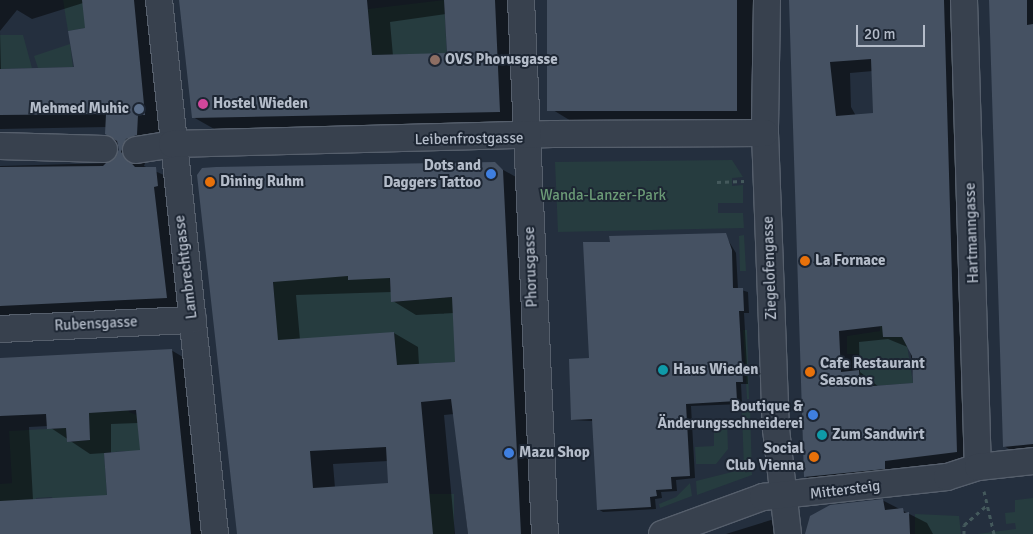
<!DOCTYPE html>
<html>
<head>
<meta charset="utf-8">
<style>
	body { margin:0 }
	#map { position:relative; width:1033px; height:534px; overflow:hidden; background:#242f3e; font-family:Signika,sans-serif }
	div>[style] { position:absolute }
	.green>* { inset:0; background:#263c3f; transform-origin:0 0 }
	.shadow>* { inset:0; background:#0007 }
	.building>* { inset:0; background:#455162; transform-origin:0 0 }
	.path>* { height:3px; margin-top:-1.5px; transform-origin:0; background:repeating-linear-gradient(90deg,#44595c 0 4px,transparent 0 8px) }
	.roads { filter:drop-shadow(1px 0 #565f6c) drop-shadow(-1px 0 #565f6c) drop-shadow(0 1px #565f6c) drop-shadow(0 -1px #565f6c) }
	.minor>* { height:26px; margin:-13px; padding:0 13px; transform-origin:13px; border-radius:13px; background:#38414e }
	.dots>* { width:14px; height:14px; translate:-50% -50%; box-sizing:border-box; border:2px solid #1d2633; border-radius:50% }
	span { translate:-50% -50%; white-space:nowrap; text-align:center; line-height:1.15; -webkit-text-stroke:4px #1d2633; paint-order:stroke }
	.poi-label { font-size:15px; color:#b4bcc9; font-weight:700 }
	.left { translate:0 -50%; text-align:left }
	.right { translate:-100% -50%; text-align:right }
	.street-label { font-size:15px; color:#b4bcc9 }
	.park-label { font-size:15px; color:#6b9a76 }
	.scale { position:absolute; left:856px; top:25px; width:69px; height:22px; box-sizing:border-box; border:2px solid #b4bcc9; border-top:0; padding-left:6px; font-size:15px; line-height:18px; white-space:nowrap; color:#b4bcc9; -webkit-text-stroke:4px #1d2633; paint-order:stroke }
</style>
</head>
<body>
<div id="map">
	<div class="green">
		<i style="clip-path:polygon(63px 0,93px 0,85px 28px,68px 31px)"></i>
		<i style="clip-path:polygon(444px 0,448px 77px,420px 54px,372px 55px,368px 9px)"></i>
		<i style="clip-path:polygon(0 35px,23px 35px,32px 68px,0 69px)"></i>
		<i style="clip-path:polygon(70px 44px,73px 67px,38px 68px,34px 56px)"></i>
		<i style="clip-path:polygon(732px 160px,743px 177px,732px 178px,732px 186px,743px 185px,743px 203px,718px 203px,718px 213px,743px 213px,744px 228px,558px 232px,555px 162px)"></i>
		<i style="clip-path:polygon(744px 235px,746px 271px,740px 271px,739px 236px)"></i>
		<i style="clip-path:polygon(389px 273px,392px 302px,455px 297px,454px 337px,459px 362px,397px 365px,394px 332px,281px 378px,255px 310px,275px 308px,273px 277px,348px 276px,349px 280px)"></i>
		<i style="clip-path:polygon(910px 305px,907px 345px,913px 383px,860px 387px,859px 354px,847px 354px,847px 336px,880px 331px,880px 307px)"></i>
		<i style="clip-path:polygon(743px 330px,747px 330px,749px 399px,747px 399px)"></i>
		<i style="clip-path:polygon(128px 405px,129px 412px,139px 416px,145px 497px,125px 451px,104px 453px,108px 511px,92px 496px,53px 501px,52px 497px,36px 498px,36px 502px,0 501px,0 484px,12px 483px,9px 431px,66px 428px,67px 442px,90px 440px,89px 413px)"></i>
		<i style="clip-path:polygon(750px 406px,752px 475px,697px 495px,696px 481px,744px 469px,742px 413px)"></i>
		<i style="clip-path:polygon(727px 419px,728px 449px,716px 464px,696px 464px,695px 447px,714px 446px,714px 432px)"></i>
		<i style="clip-path:polygon(690px 483px,692px 496px,660px 508px,659px 504px,676px 497px)"></i>
		<i style="left:429px;top:494px;width:25px;height:40px"></i>
		<i style="clip-path:polygon(1033px 498px,1033px 534px,977px 534px,1016px 529px,1015px 523px,1006px 524px,1005px 513px,1015px 512px,1015px 500px)"></i>
		<i style="clip-path:polygon(915px 514px,959px 516px,961px 534px,915px 534px)"></i>
	</div>
	<div class="shadow">
		<i style="clip-path:polygon(evenodd,0 0,156px 0,168px 118px,160px 148px,149px 152px,144px 166px,179px 182px,190px 311px,0 321px,0 166px,112px 163px,120px 149px,107px 127px,0 129px,0 0,83px 3px,87px 30px,75px 68px,1px 70px,0 31px,17px 10px,32px 19px,83px 3px)"></i>
		<i style="clip-path:polygon(evenodd,180px 0,517px 0,523px 124px,216px 130px,193px 117px,180px 0,446px 14px,448px 54px,393px 56px,390px 22px,446px 14px)"></i>
		<i style="clip-path:polygon(548px 0,759px 0,763px 119px,576px 124px,553px 110px)"></i>
		<i style="clip-path:polygon(evenodd,790px 0,963px 0,977px 463px,826px 488px,806px 477px,790px 0,873px 71px,874px 115px,856px 116px,851px 107px,850px 73px,873px 71px,790px 0,888px 339px,910px 348px,914px 384px,879px 387px,860px 372px,859px 342px,888px 339px)"></i>
		<i style="clip-path:polygon(992px 0,1033px 0,1033px 459px,1027px 460px,1004px 446px)"></i>
		<i style="clip-path:polygon(evenodd,498px 167px,523px 181px,544px 534px,468px 534px,454px 414px,444px 415px,455px 534px,238px 534px,198px 175px,498px 167px,392px 292px,393px 301px,416px 315px,454px 313px,456px 363px,419px 365px,418px 347px,394px 333px,300px 340px,296px 295px,392px 292px,498px 167px,388px 461px,389px 484px,335px 488px,333px 464px,388px 461px)"></i>
		<i style="clip-path:polygon(725px 235px,736px 253px,738px 289px,748px 292px,749px 313px,744px 313px,748px 384px,741px 384px,742px 404px,691px 406px,695px 478px,676px 480px,677px 491px,661px 492px,662px 498px,655px 499px,656px 509px,603px 512px,598px 509px,593px 421px,572px 420px,591px 359px,611px 243px)"></i>
		<i style="clip-path:polygon(evenodd,171px 350px,193px 363px,211px 534px,0 534px,0 359px,171px 350px,138px 423px,141px 451px,111px 454px,111px 424px,138px 423px,171px 350px,48px 426px,90px 454px,105px 453px,108px 496px,33px 500px,29px 427px,48px 426px)"></i>
		<i style="clip-path:polygon(882px 500px,927px 523px,933px 534px,808px 534px)"></i>
		<i style="clip-path:polygon(771px 520px,792px 534px,726px 534px)"></i>
	</div>
	<div class="building">
		<i style="clip-path:polygon(82px 0,134px 0,145px 115px,138px 115px,137px 135px,126px 139px,121px 152px,135px 167px,156px 167px,158px 186px,154px 187px,167px 298px,0 306px,0 167px,103px 166px,119px 150px,117px 141px,105px 134px,106px 114px,0 115px,0 69px,74px 67px,68px 31px,85px 28px)"></i>
		<i style="clip-path:polygon(179px 0,367px 0,372px 55px,447px 53px,444px 0,495px 0,500px 112px,192px 118px)"></i>
		<i style="left:547px;top:0;width:190px;height:111px"></i>
		<i style="clip-path:polygon(evenodd,789px 0,944px 0,957px 452px,885px 461px,885px 469px,804px 477px,789px 0,871px 59px,873px 113px,836px 116px,830px 62px,871px 59px,789px 0,882px 326px,883px 337px,902px 337px,912px 356px,913px 383px,860px 387px,859px 370px,841px 372px,839px 331px,882px 326px)"></i>
		<i style="clip-path:polygon(989px 0,1027px 0,1027px 25px,1033px 24px,1033px 444px,1003px 447px)"></i>
		<i style="clip-path:polygon(evenodd,495px 162px,503px 170px,521px 534px,468px 534px,451px 399px,421px 402px,433px 534px,237px 534px,197px 175px,202px 168px,216px 167px,495px 162px,348px 276px,348px 280px,390px 278px,391px 302px,452px 297px,455px 362px,397px 365px,394px 332px,278px 340px,273px 282px,348px 276px,495px 162px,386px 447px,388px 483px,313px 488px,310px 451px,386px 447px)"></i>
		<i style="clip-path:polygon(726px 233px,732px 250px,733px 288px,743px 288px,744px 311px,739px 311px,743px 382px,736px 382px,737px 401px,686px 404px,690px 476px,671px 477px,672px 489px,656px 490px,657px 496px,650px 497px,651px 507px,597px 510px,592px 419px,571px 420px,569px 359px,589px 358px,583px 242px,610px 242px,609px 236px)"></i>
		<i style="clip-path:polygon(172px 349px,191px 534px,0 534px,0 501px,107px 495px,104px 453px,140px 450px,136px 410px,89px 413px,90px 440px,67px 442px,66px 428px,47px 429px,46px 414px,0 416px,0 358px)"></i>
		<i style="clip-path:polygon(883px 499px,885px 510px,903px 508px,904px 513px,909px 512px,910px 534px,805px 534px,810px 516px,830px 505px)"></i>
	</div>
	<div class="path">
		<i style="left:717px;top:182px;width:27px;rotate:-2deg"></i>
		<i style="left:984px;top:491px;width:44px;rotate:76.9deg"></i>
		<i style="left:964px;top:534px;width:9px;rotate:-90deg"></i>
		<i style="left:964px;top:525px;width:30px;rotate:-41deg"></i>
	</div>
	<div class="roads">
		<div class="minor">
			<i style="left:159px;top:0;width:537px;rotate:84.01deg"></i>
			<i style="left:521px;top:0;width:535px;rotate:87.43deg"></i>
			<i style="left:767px;top:0;width:133px;rotate:90.9deg"></i>
			<i style="left:765px;top:133px;width:296px;rotate:87.9deg"></i>
			<i style="left:776px;top:429px;width:106px;rotate:83.5deg"></i>
			<i style="left:964px;top:0;width:467px;rotate:88.3deg"></i>
			<i style="left:0;top:146px;width:104px;rotate:1.7deg"></i>
			<i style="left:136px;top:150px;width:36px;rotate:-9deg"></i>
			<i style="left:172px;top:144px;width:381px;rotate:-1.5deg"></i>
			<i style="left:553px;top:134px;width:212px;rotate:-0.3deg"></i>
			<i style="left:0;top:329px;width:193px;rotate:-2.7deg"></i>
			<i style="left:662px;top:534px;width:108px;rotate:-20.1deg"></i>
			<i style="left:763px;top:497px;width:185px;rotate:-6.2deg"></i>
			<i style="left:947px;top:477px;width:33px;rotate:-18deg"></i>
			<i style="left:978px;top:467px;width:55px;rotate:-6.2deg"></i>
		</div>
	</div>
	<div class="dots">
		<i style="left:435px;top:60px;background:#8d6e63"></i>
		<i style="left:203px;top:104px;background:#d1479c"></i>
		<i style="left:139px;top:109px;background:#5c6f8a"></i>
		<i style="left:491px;top:174px;background:#3f7fe0"></i>
		<i style="left:210px;top:182px;background:#e8710a"></i>
		<i style="left:805px;top:261px;background:#e8710a"></i>
		<i style="left:663px;top:370px;background:#0f9aa8"></i>
		<i style="left:810px;top:372px;background:#e8710a"></i>
		<i style="left:813px;top:415px;background:#3f7fe0"></i>
		<i style="left:822px;top:435px;background:#0f9aa8"></i>
		<i style="left:509px;top:453px;background:#3f7fe0"></i>
		<i style="left:814px;top:457px;background:#e8710a"></i>
	</div>
	<div class="poi-label">
		<span class="left" style="left:445px;top:60px">OVS Phorusgasse</span>
		<span class="left" style="left:213px;top:104px">Hostel Wieden</span>
		<span class="right" style="left:129px;top:109px">Mehmed Muhic</span>
		<span class="right" style="left:481px;top:174px">Dots and<br>Daggers Tattoo</span>
		<span class="left" style="left:220px;top:182px">Dining Ruhm</span>
		<span class="left" style="left:815px;top:261px">La Fornace</span>
		<span class="left" style="left:820px;top:372px">Cafe Restaurant<br>Seasons</span>
		<span class="left" style="left:673px;top:370px">Haus Wieden</span>
		<span class="right" style="left:803px;top:415px">Boutique &amp;<br>Änderungsschneiderei</span>
		<span class="left" style="left:832px;top:435px">Zum Sandwirt</span>
		<span class="right" style="left:804px;top:457px">Social<br>Club Vienna</span>
		<span class="left" style="left:519px;top:453px">Mazu Shop</span>
	</div>
	<div class="street-label">
		<span style="left:469px;top:139px;rotate:-1deg">Leibenfrostgasse</span>
		<span style="left:972px;top:233px;rotate:-92deg">Hartmanngasse</span>
		<span style="left:186px;top:267px;rotate:-97deg">Lambrechtgasse</span>
		<span style="left:531px;top:267px;rotate:-92deg">Phorusgasse</span>
		<span style="left:770px;top:268px;rotate:-92deg">Ziegelofengasse</span>
		<span style="left:96px;top:324px;rotate:-3deg">Rubensgasse</span>
		<span style="left:845px;top:490px;rotate:-7deg">Mittersteig</span>
	</div>
	<div class="park-label">
		<span style="left:603px;top:196px">Wanda-Lanzer-Park</span>
	</div>
	<div class="scale">20 m</div>
</div>
</body>
</html>
